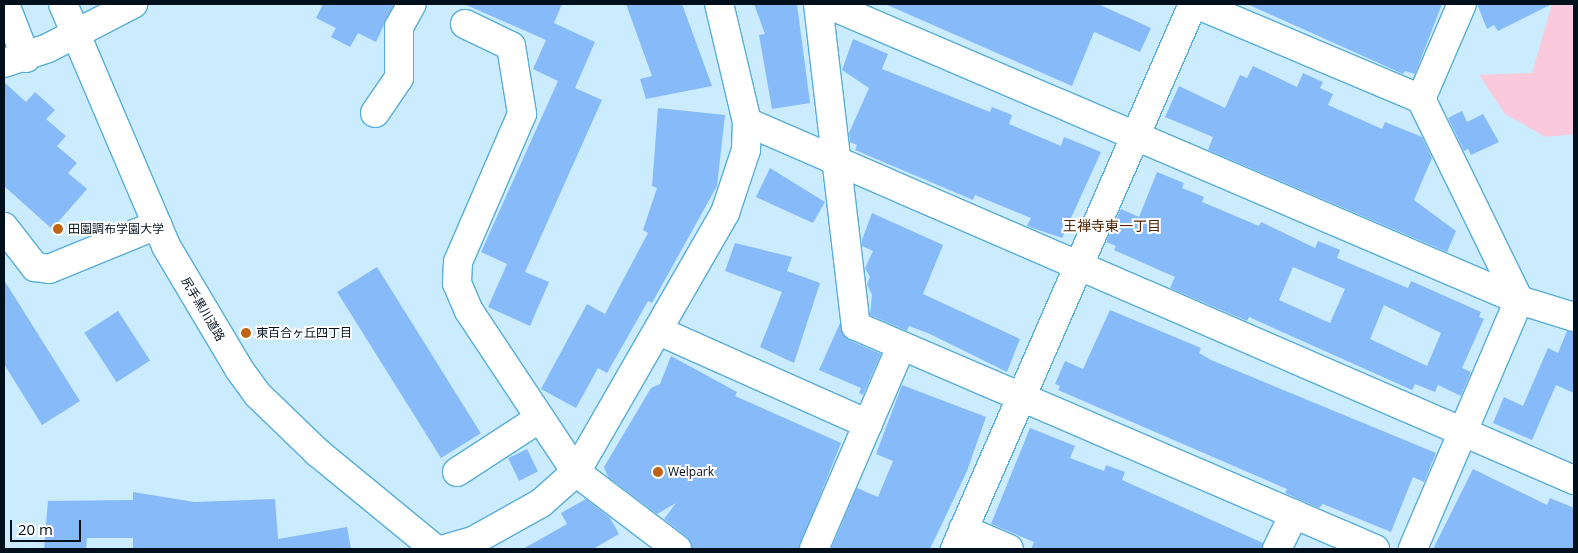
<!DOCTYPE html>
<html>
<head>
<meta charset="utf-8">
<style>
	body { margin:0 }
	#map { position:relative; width:1578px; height:553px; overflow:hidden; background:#cbebfe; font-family:"Open Sans","Noto Sans JP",sans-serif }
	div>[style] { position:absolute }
	.green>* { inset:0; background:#fac9db }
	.building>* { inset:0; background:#87baf8; transform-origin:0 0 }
	.roads { filter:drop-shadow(1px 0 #58add9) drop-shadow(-1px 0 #58add9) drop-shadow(0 1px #58add9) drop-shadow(0 -1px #58add9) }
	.minor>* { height:28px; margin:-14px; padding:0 14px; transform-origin:14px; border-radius:14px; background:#fff }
	.major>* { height:28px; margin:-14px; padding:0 14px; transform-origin:14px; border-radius:14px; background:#fff }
	.dots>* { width:14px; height:14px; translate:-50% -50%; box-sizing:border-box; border:2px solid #fff; border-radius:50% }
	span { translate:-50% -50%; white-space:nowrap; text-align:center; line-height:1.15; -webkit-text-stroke:4px #fff; paint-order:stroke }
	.poi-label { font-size:12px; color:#000f1c }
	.left { translate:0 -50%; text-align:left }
	.street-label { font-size:12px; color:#000f1c }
	.neighbourhood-label { font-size:14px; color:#502400 }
	.frame { position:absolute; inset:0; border:5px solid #000f1c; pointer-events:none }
	.scale { position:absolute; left:10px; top:520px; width:71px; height:22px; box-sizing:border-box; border:2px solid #000f1c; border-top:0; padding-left:6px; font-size:15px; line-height:18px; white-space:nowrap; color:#000f1c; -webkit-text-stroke:4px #fff; paint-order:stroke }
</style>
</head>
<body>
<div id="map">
	<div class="green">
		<i style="clip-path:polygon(1552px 4px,1574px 4px,1574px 134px,1546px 137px,1505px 114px,1479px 75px,1532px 73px)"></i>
	</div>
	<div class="building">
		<i style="clip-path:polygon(323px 4px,394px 4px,376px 42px,358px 33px,350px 47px,331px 37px,336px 28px,316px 18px)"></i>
		<i style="clip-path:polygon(464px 4px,562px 4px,554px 23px,595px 42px,575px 88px,602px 100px,525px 272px,549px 282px,530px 326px,488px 307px,507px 264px,481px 252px,558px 81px,533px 69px,546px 40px)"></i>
		<i style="clip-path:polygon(626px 4px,682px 4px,712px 86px,646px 99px,640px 79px,652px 76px)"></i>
		<i style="clip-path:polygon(754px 4px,797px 4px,810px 103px,772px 109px,759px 35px,765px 34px)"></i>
		<i style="clip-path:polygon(885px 4px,1098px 4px,1151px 28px,1140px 52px,1094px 32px,1072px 86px)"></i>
		<i style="clip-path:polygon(1247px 4px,1442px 4px,1415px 74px,1405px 71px,1403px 74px)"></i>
		<i style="clip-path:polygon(1477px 4px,1552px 4px,1498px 31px,1494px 25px,1487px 29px)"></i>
		<i style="clip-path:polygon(853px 39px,888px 54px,882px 69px,990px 112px,992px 107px,1012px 115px,1009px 124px,1061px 146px,1064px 137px,1101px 152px,1062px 238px,1027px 226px,1031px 218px,975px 195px,973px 200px,855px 150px,857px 145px,850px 142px,849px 133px,869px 88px,842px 70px)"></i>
		<i style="clip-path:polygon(1253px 66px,1297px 87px,1303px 73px,1323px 82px,1320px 88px,1333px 94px,1328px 105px,1382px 129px,1385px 122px,1422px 137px,1432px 158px,1414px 200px,1456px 231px,1447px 252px,1208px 150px,1213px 137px,1165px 117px,1179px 86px,1225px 108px,1240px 75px,1247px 78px)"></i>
		<i style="clip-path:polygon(4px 82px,26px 102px,35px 92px,55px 110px,46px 119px,66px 136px,57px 146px,77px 163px,68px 173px,87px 189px,52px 229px,4px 186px)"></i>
		<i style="clip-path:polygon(658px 108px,725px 115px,717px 186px,652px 303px,648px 301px,607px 373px,598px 368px,576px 408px,541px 389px,587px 304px,605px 314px,648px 233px,643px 230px,657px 188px,652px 186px)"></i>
		<i style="clip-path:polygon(1462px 111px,1467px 122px,1483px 114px,1499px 142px,1471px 155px,1468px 149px,1464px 151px,1448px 118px)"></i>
		<i style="clip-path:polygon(770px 168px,825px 202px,813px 223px,756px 197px)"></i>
		<i style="clip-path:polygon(evenodd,1157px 172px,1184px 183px,1182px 188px,1204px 197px,1202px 202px,1259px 226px,1261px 222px,1315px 248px,1318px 241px,1340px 250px,1337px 258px,1408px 288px,1411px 281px,1481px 312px,1479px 317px,1484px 319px,1462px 368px,1471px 372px,1461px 396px,1438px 385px,1435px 392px,1415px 384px,1412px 390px,1249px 317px,1247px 321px,1170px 288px,1175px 277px,1114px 250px,1116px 246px,1106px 242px,1121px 209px,1139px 217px,1157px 172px,1293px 267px,1345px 289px,1330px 323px,1279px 300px,1293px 267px,1157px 172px,1384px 305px,1441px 333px,1427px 366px,1370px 339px,1384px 305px)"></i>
		<i style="clip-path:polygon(872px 213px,943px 245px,923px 294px,1020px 339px,1007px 372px,930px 334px,909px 326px,907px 331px,870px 315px,872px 295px,867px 284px,870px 277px,865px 268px,873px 251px,862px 246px,862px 240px)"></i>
		<i style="clip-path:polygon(735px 243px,792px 257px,787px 271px,820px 283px,794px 363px,760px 347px,782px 292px,725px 271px)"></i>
		<i style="left:377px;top:267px;width:196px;height:47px;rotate:58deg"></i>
		<i style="clip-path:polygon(4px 280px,80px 401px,42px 425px,4px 364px)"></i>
		<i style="clip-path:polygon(1110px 310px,1201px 348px,1199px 353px,1211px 360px,1436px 453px,1424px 482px,1413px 477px,1391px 532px,1323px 504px,1319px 508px,1285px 493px,1287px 489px,1058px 390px,1060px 386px,1055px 384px,1065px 361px,1083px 369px)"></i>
		<i style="left:118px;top:311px;width:59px;height:40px;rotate:57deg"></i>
		<i style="clip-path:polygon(840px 323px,849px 340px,881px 354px,863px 395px,859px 393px,861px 388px,819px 370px)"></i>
		<i style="clip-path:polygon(1567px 331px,1574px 332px,1574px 393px,1556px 385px,1532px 440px,1493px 423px,1504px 397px,1523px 406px,1548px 348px,1558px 353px)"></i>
		<i style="clip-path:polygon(671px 356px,737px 392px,735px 396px,841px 443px,799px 549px,692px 549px,687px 537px,664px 519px,676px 503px,657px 514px,608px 477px,604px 467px,651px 388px,660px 384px)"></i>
		<i style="clip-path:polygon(902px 385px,986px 417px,967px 471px,930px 549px,831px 549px,857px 488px,878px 497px,893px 461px,876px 454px)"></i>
		<i style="clip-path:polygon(1030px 428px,1075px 446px,1070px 458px,1104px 471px,1106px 465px,1125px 472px,1122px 480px,1263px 543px,1262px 549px,1031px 549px,1034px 542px,991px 524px)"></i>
		<i style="left:527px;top:449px;width:25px;height:21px;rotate:64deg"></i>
		<i style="clip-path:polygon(1473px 469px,1547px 505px,1550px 498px,1574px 508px,1574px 549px,1433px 549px)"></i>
		<i style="clip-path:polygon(133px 492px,194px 502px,275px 499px,278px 539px,347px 527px,351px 549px,133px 549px,133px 538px,87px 538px,86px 549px,44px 549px,48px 501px,133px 500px)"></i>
		<i style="clip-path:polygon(586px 499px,610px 518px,619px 534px,593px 549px,523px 549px,567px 524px,561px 513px)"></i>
	</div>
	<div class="roads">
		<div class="minor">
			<i style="left:5px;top:4px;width:58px;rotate:68.7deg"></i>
			<i style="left:818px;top:4px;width:324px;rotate:83.3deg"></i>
			<i style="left:856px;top:326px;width:565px;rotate:23.25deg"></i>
			<i style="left:827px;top:4px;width:753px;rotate:23.16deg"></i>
			<i style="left:1519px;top:300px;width:271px;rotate:113.1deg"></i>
			<i style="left:1196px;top:4px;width:244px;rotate:22.9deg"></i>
			<i style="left:1421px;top:99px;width:224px;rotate:64deg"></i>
			<i style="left:1519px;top:300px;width:58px;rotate:17.2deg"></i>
			<i style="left:465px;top:24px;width:51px;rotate:25.6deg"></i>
			<i style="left:511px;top:46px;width:69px;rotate:80.8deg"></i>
			<i style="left:522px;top:114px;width:161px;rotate:113.4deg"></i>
			<i style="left:458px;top:262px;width:21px;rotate:93deg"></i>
			<i style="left:457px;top:283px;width:30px;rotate:67deg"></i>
			<i style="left:469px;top:311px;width:193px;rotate:56.4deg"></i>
			<i style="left:576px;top:472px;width:127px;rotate:37.3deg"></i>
			<i style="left:4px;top:63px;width:46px;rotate:-18.8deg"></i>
			<i style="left:48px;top:48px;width:96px;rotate:-27.4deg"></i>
			<i style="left:1421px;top:99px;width:103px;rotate:-66.7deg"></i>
			<i style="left:375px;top:113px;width:42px;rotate:-55.6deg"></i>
			<i style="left:399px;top:78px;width:51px;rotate:-90deg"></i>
			<i style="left:399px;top:27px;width:26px;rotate:-61deg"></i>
			<i style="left:747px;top:122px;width:901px;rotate:23.41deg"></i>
			<i style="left:4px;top:227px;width:51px;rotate:52.2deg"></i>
			<i style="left:35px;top:267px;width:14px;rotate:8deg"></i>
			<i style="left:49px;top:269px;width:117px;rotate:-22.2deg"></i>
			<i style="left:659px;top:331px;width:229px;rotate:24deg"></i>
			<i style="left:457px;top:472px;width:99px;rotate:-33deg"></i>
			<i style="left:963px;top:529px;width:50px;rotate:23.5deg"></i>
			<i style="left:445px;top:549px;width:29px;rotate:-16deg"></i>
			<i style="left:473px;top:541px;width:78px;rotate:-29.2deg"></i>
			<i style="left:541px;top:503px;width:47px;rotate:-41.5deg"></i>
			<i style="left:576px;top:472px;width:299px;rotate:-60.1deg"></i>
			<i style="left:725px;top:213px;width:66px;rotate:-71.6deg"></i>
			<i style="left:746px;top:150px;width:28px;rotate:-88deg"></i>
			<i style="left:747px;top:122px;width:121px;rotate:-103.3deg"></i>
			<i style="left:814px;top:549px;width:220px;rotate:-66.7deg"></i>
			<i style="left:955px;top:549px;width:595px;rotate:-66.41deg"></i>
			<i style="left:1277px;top:549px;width:39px;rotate:-64deg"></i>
		</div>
		<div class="major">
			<i style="left:63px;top:4px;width:263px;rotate:66.9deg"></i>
			<i style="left:166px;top:246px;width:143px;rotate:59.3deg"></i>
			<i style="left:239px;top:369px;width:32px;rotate:54deg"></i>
			<i style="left:258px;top:395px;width:82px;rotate:44deg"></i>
			<i style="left:317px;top:452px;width:153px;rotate:39.4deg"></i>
		</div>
	</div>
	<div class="dots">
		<i style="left:58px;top:229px;background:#c06312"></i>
		<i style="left:246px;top:333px;background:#c06312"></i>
		<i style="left:658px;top:472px;background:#c06312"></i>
	</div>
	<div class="poi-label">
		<span class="left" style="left:68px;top:229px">田園調布学園大学</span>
		<span class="left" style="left:256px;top:333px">東百合ヶ丘四丁目</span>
		<span class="left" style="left:668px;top:472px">Welpark</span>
	</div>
	<div class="street-label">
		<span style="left:203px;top:309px;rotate:59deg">尻手黒川道路</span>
	</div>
	<div class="neighbourhood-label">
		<span style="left:1112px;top:226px">王禅寺東一丁目</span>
	</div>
	<div class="frame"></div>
	<div class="scale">20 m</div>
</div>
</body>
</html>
